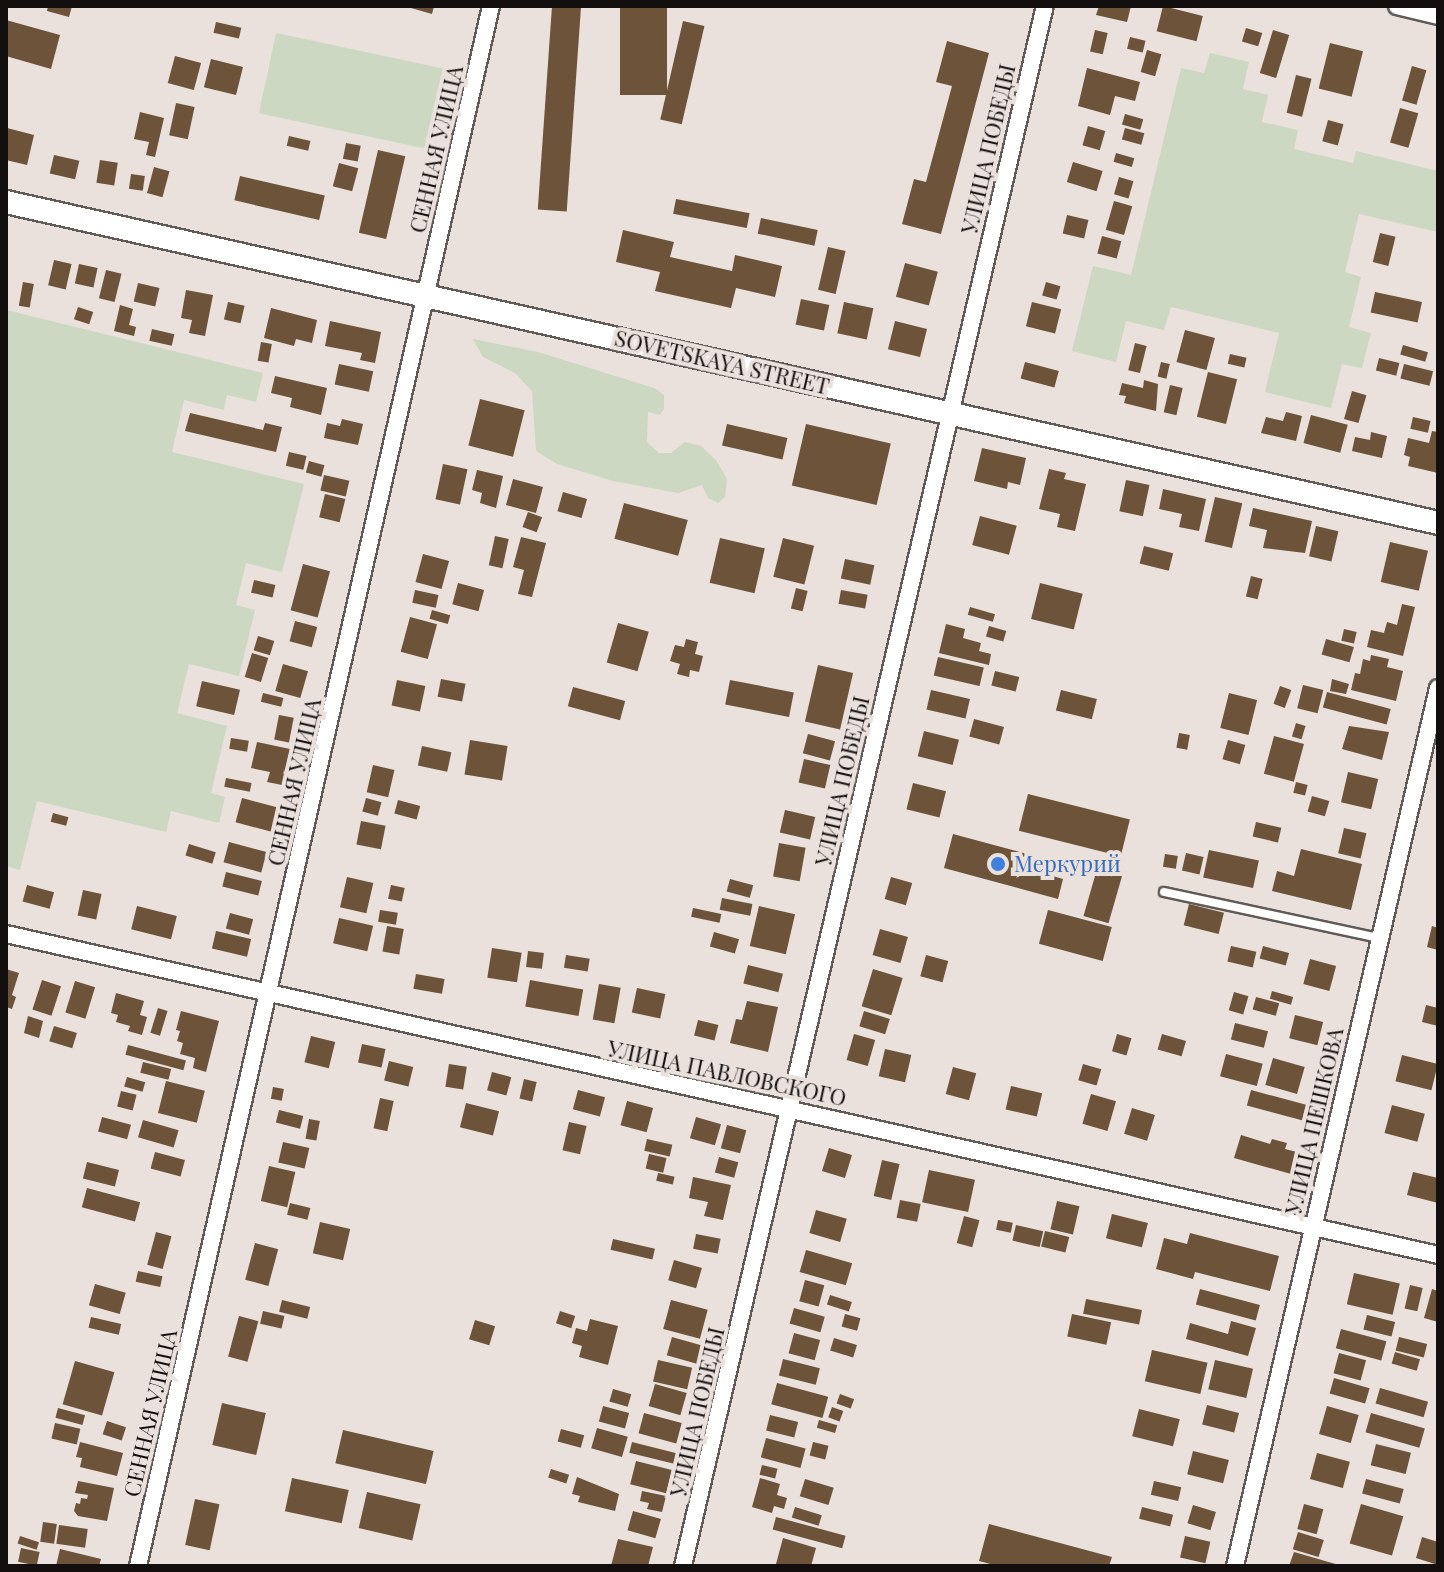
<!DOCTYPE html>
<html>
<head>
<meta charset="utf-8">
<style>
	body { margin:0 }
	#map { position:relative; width:1444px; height:1572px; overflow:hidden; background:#eae0dc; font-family:"Playfair Display",serif }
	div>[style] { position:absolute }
	.green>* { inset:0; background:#ccd8c2; transform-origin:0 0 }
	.building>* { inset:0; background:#6c5339; transform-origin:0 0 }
	.roads { filter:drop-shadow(2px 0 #615a56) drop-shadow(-2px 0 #615a56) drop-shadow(0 2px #615a56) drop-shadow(0 -2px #615a56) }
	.lane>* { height:8px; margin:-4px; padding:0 4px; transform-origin:4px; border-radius:4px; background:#fff }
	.street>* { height:16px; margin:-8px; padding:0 8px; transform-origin:8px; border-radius:8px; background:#fff }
	.secondary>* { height:22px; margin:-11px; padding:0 11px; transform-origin:11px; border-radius:11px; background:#fff }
	.dots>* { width:22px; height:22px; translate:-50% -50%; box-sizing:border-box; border:4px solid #eae0dc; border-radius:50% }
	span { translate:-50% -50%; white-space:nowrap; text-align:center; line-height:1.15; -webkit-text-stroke:8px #eae0dc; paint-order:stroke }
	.street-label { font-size:22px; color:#120f0e }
	.shop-label { font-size:22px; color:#366cbe }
	.left { translate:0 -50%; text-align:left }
	.frame { position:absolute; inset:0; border:8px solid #120f0e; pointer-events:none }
</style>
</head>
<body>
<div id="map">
	<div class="green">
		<i style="left:276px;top:33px;width:172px;height:82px;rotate:12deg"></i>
		<i style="clip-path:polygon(1210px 53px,1249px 62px,1243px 89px,1268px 95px,1262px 122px,1298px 130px,1294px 149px,1353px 163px,1356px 151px,1438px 171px,1438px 232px,1359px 214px,1345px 272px,1361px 277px,1349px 327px,1371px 333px,1362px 368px,1342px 364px,1331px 408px,1265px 392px,1279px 333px,1171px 307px,1164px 330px,1126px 321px,1116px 362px,1072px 351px,1093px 266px,1131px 275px,1181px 68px,1204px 73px)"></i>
		<i style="clip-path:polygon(6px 310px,263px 373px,256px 402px,227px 395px,224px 410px,184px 400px,172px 452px,304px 484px,282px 572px,246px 563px,236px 605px,255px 610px,239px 676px,189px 664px,177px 713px,227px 726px,211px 793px,225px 797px,219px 823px,171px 811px,166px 832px,37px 801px,20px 870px,6px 866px)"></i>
		<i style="clip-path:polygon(473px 339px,538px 352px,654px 388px,664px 395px,664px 409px,660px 415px,648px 412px,647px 442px,659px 453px,671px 453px,685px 442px,701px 446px,716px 460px,727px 479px,725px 497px,718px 503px,708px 498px,702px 485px,678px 493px,613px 481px,557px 464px,536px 451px,532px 391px,515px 373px,483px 357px)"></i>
	</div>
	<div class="building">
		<i style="clip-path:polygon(48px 6px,72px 6px,69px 17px,47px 11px)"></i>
		<i style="clip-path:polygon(404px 6px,434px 6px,432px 14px)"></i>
		<i style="left:552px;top:6px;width:29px;height:204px;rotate:4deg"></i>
		<i style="left:620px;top:6px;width:47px;height:89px"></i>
		<i style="clip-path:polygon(1099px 6px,1131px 6px,1127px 22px,1096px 15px)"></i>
		<i style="left:1163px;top:6px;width:41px;height:26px;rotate:14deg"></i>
		<i style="clip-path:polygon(6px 20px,60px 35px,51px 69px,6px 56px)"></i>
		<i style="left:683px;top:21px;width:22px;height:101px;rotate:13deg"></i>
		<i style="left:216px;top:22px;width:26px;height:11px;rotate:13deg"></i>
		<i style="left:1246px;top:28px;width:17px;height:14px;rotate:17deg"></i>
		<i style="left:1095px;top:30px;width:13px;height:22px;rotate:13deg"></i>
		<i style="left:1273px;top:30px;width:17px;height:45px;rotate:17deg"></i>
		<i style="left:1130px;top:37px;width:16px;height:12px;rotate:14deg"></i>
		<i style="clip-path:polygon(947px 41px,989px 53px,941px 234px,902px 224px,914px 179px,926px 182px,952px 86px,936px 82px)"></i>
		<i style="left:1330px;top:43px;width:34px;height:47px;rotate:14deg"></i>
		<i style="left:1147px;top:50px;width:15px;height:23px;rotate:16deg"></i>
		<i style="left:175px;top:56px;width:27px;height:28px;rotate:15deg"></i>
		<i style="left:211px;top:59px;width:33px;height:29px;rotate:14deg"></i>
		<i style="left:1412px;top:66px;width:15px;height:36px;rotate:16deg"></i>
		<i style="clip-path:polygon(1087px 68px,1140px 82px,1135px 101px,1115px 96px,1110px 115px,1078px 106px)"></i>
		<i style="left:1296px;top:75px;width:16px;height:39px;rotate:14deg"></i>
		<i style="left:176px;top:103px;width:19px;height:33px;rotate:12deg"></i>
		<i style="left:1400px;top:108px;width:19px;height:36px;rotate:16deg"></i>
		<i style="clip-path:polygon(140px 112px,164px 118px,155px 157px,146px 155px,149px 142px,134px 139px)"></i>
		<i style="left:1125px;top:114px;width:19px;height:11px;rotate:16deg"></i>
		<i style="left:1328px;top:120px;width:16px;height:22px;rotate:15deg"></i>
		<i style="left:1088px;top:126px;width:18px;height:20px;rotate:16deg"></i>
		<i style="clip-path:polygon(7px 128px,34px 135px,27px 165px,6px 160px)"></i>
		<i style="left:1125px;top:128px;width:20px;height:12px;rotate:15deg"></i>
		<i style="left:289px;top:136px;width:22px;height:10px;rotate:13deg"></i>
		<i style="left:346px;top:143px;width:15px;height:16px;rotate:11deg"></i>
		<i style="left:378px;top:150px;width:28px;height:85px;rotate:13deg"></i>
		<i style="left:1116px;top:153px;width:19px;height:9px;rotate:16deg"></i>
		<i style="left:54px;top:155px;width:26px;height:19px;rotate:13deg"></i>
		<i style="left:100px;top:160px;width:18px;height:23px;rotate:9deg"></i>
		<i style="left:1073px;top:162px;width:31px;height:21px;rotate:17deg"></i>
		<i style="left:339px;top:163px;width:20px;height:24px;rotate:15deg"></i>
		<i style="left:154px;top:167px;width:16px;height:27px;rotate:15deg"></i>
		<i style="left:131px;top:174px;width:14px;height:15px;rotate:8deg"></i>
		<i style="left:240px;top:176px;width:87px;height:25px;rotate:13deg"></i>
		<i style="left:1119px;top:177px;width:15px;height:18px;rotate:16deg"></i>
		<i style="left:676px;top:199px;width:75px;height:15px;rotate:11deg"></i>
		<i style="left:1114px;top:201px;width:19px;height:30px;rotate:16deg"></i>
		<i style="left:1067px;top:215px;width:22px;height:19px;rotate:13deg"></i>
		<i style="left:761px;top:218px;width:58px;height:16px;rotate:12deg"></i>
		<i style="clip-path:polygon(623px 230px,674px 242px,670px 257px,732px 271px,735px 255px,782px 266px,775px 297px,736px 288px,731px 308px,655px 291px,660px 272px,616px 262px)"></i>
		<i style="left:1380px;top:233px;width:16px;height:30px;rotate:14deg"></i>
		<i style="left:1102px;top:236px;width:20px;height:18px;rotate:15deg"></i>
		<i style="left:828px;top:247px;width:18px;height:44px;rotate:13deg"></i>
		<i style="left:54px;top:260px;width:18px;height:26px;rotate:13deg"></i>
		<i style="left:905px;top:263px;width:34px;height:35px;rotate:15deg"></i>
		<i style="left:79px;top:264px;width:19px;height:20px;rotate:12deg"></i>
		<i style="left:106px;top:270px;width:16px;height:29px;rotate:14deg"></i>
		<i style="left:23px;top:282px;width:11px;height:24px;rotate:10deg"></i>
		<i style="left:1046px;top:282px;width:15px;height:14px;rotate:16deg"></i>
		<i style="left:138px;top:283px;width:22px;height:19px;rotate:13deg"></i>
		<i style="clip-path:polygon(186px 290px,213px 295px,205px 336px,189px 333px,192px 320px,181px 318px)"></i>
		<i style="left:1375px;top:292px;width:48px;height:21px;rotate:12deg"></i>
		<i style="left:801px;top:299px;width:29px;height:26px;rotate:12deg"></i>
		<i style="left:228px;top:302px;width:17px;height:18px;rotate:13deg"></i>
		<i style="left:844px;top:302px;width:30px;height:32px;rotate:12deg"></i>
		<i style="left:1032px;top:302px;width:30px;height:25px;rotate:14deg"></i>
		<i style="clip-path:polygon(120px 305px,133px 309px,129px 325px,136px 327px,134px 336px,114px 331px)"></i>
		<i style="left:78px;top:307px;width:16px;height:13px;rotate:18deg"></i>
		<i style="clip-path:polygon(271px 308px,317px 320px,312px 343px,296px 339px,294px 346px,264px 338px)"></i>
		<i style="clip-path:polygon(330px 321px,381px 332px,375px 363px,360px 360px,362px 353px,325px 346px)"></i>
		<i style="left:895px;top:321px;width:33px;height:29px;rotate:14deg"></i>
		<i style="left:152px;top:329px;width:23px;height:12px;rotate:13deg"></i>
		<i style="left:1185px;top:330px;width:31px;height:33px;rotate:15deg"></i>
		<i style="left:261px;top:342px;width:11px;height:19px;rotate:10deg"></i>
		<i style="left:1135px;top:343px;width:12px;height:28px;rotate:14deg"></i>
		<i style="left:1403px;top:345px;width:26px;height:10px;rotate:16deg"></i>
		<i style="left:1230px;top:354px;width:17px;height:10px;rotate:13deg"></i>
		<i style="left:1379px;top:358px;width:21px;height:13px;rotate:14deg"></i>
		<i style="left:1025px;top:362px;width:35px;height:17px;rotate:15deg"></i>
		<i style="left:1161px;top:362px;width:9px;height:15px;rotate:13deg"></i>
		<i style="left:339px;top:364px;width:35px;height:21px;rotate:12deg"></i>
		<i style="left:1404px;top:364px;width:30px;height:15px;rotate:14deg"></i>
		<i style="left:1208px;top:372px;width:30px;height:46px;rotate:14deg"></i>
		<i style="clip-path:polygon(275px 376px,327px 388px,321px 415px,290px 407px,292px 398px,271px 393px)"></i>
		<i style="clip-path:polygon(1144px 380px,1158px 384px,1156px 411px,1124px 403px,1126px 396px,1119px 395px,1122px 383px,1143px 388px)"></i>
		<i style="left:1170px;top:385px;width:13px;height:28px;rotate:13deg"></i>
		<i style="left:1352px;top:391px;width:15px;height:29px;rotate:16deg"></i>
		<i style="left:480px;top:399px;width:46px;height:48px;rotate:14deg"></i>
		<i style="clip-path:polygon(1286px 412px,1302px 416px,1296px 441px,1261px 433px,1266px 417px,1283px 421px)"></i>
		<i style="clip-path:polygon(190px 413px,263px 430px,265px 423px,282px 427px,276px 452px,185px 431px)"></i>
		<i style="left:1311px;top:415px;width:38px;height:29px;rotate:15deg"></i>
		<i style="left:1413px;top:417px;width:18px;height:12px;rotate:13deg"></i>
		<i style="clip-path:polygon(342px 419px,363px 424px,358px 445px,324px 438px,327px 423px,340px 426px)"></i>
		<i style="left:727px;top:424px;width:62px;height:22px;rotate:13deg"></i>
		<i style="left:806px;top:424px;width:87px;height:63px;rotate:13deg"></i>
		<i style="clip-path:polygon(1432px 431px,1438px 432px,1438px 473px,1408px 466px,1410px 457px,1404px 455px,1408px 438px,1429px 443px)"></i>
		<i style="clip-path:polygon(1371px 432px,1387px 436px,1382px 458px,1352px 451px,1355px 437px,1370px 440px)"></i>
		<i style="clip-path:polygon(982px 448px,1026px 458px,1020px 485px,1008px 482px,1007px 489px,974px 481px)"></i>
		<i style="left:289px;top:452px;width:18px;height:14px;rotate:13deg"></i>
		<i style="left:309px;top:461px;width:16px;height:12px;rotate:15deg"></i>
		<i style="left:443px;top:464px;width:25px;height:36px;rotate:12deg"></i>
		<i style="clip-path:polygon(1049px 469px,1066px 473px,1064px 479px,1086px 484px,1075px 531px,1057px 527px,1060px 514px,1039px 509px)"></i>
		<i style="clip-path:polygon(477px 470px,503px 476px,496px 508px,480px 503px,482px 493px,472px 490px)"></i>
		<i style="left:324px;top:475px;width:26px;height:16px;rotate:13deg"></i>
		<i style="left:513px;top:479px;width:31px;height:27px;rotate:15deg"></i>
		<i style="left:1126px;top:480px;width:24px;height:32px;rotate:12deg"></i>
		<i style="clip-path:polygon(1163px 489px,1206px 499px,1199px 531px,1179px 527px,1182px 514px,1159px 509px)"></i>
		<i style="left:563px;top:492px;width:25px;height:20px;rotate:16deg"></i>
		<i style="left:325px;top:494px;width:21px;height:24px;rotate:14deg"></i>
		<i style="left:1215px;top:497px;width:28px;height:46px;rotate:13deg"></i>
		<i style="left:624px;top:503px;width:66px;height:37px;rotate:15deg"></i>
		<i style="clip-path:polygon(1253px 508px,1312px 521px,1305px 553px,1263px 548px,1267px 530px,1249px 526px)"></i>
		<i style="left:528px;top:512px;width:15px;height:16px;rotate:20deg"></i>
		<i style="left:980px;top:516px;width:38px;height:30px;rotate:15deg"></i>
		<i style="left:1316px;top:526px;width:23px;height:31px;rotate:13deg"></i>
		<i style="left:495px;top:536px;width:14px;height:30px;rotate:12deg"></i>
		<i style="clip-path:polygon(521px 537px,546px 543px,532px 597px,518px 594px,524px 570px,513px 567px)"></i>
		<i style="left:720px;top:538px;width:46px;height:46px;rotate:13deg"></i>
		<i style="left:783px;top:538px;width:32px;height:40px;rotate:14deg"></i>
		<i style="left:1390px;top:542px;width:39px;height:41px;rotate:13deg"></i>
		<i style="left:1144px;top:546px;width:30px;height:18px;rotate:14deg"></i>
		<i style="left:423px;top:554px;width:27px;height:29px;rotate:15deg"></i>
		<i style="left:845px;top:559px;width:30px;height:20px;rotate:12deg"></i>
		<i style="left:303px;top:564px;width:28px;height:48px;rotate:15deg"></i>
		<i style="left:1251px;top:576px;width:12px;height:21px;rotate:14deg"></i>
		<i style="left:254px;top:580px;width:22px;height:13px;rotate:13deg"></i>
		<i style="left:458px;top:583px;width:27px;height:22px;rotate:15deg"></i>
		<i style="left:1040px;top:583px;width:44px;height:37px;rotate:14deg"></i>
		<i style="left:796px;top:588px;width:12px;height:21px;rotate:14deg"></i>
		<i style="left:415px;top:590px;width:24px;height:13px;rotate:12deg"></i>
		<i style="left:841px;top:590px;width:27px;height:14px;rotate:10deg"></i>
		<i style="clip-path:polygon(1402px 604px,1415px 607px,1403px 656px,1367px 647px,1371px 630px,1384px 633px,1387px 622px,1397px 625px)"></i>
		<i style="left:970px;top:607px;width:26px;height:8px;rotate:16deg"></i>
		<i style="left:432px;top:610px;width:19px;height:9px;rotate:16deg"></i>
		<i style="left:410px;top:617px;width:28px;height:36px;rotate:15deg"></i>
		<i style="left:295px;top:621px;width:23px;height:21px;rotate:15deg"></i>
		<i style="left:618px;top:623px;width:32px;height:41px;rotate:16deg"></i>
		<i style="clip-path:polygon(946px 624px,965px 629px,963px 638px,981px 643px,979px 651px,991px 654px,989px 665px,939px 653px)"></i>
		<i style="left:989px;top:626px;width:18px;height:11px;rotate:16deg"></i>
		<i style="left:1344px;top:629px;width:13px;height:12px;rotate:13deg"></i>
		<i style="left:258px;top:636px;width:17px;height:15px;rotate:17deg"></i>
		<i style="clip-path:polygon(686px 639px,698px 642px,695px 654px,703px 656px,699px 672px,690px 670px,689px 677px,677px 674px,680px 664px,670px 661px,675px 645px,684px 647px)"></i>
		<i style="left:1326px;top:639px;width:29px;height:16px;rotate:16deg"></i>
		<i style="left:252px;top:653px;width:17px;height:25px;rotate:17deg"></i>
		<i style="clip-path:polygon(1371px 655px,1389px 659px,1387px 667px,1403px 671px,1396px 701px,1351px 690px,1355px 673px,1360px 674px,1363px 659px,1370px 661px)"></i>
		<i style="left:938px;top:657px;width:47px;height:19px;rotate:13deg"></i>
		<i style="left:283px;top:664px;width:26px;height:28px;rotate:16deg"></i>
		<i style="left:818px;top:665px;width:36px;height:58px;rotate:13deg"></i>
		<i style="left:995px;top:671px;width:25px;height:15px;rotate:14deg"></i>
		<i style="left:441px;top:679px;width:25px;height:18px;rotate:11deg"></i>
		<i style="clip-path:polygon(1332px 679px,1349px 684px,1346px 694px,1330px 691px)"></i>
		<i style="left:397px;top:680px;width:29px;height:26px;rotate:12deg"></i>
		<i style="left:730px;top:680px;width:65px;height:25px;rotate:11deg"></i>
		<i style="left:202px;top:681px;width:39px;height:26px;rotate:13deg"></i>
		<i style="left:1303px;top:685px;width:21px;height:24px;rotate:14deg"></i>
		<i style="left:1280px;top:686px;width:12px;height:19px;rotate:20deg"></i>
		<i style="left:573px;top:687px;width:54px;height:20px;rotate:15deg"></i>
		<i style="left:931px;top:690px;width:40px;height:20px;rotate:13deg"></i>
		<i style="left:1061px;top:690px;width:37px;height:21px;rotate:14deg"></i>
		<i style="left:1327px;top:692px;width:66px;height:16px;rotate:15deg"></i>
		<i style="left:263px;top:693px;width:21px;height:9px;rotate:14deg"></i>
		<i style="left:1229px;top:693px;width:29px;height:36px;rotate:14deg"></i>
		<i style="left:279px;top:715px;width:15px;height:25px;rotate:11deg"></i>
		<i style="left:974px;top:719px;width:31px;height:18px;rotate:15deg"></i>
		<i style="left:1296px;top:723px;width:10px;height:14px;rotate:17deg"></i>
		<i style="clip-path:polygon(1349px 726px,1389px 732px,1382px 760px,1342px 749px)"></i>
		<i style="left:924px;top:731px;width:36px;height:26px;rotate:14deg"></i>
		<i style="left:1179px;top:733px;width:11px;height:15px;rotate:10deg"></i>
		<i style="left:808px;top:734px;width:28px;height:20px;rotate:15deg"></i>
		<i style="left:1274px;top:736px;width:31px;height:39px;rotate:15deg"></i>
		<i style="left:231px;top:738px;width:18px;height:11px;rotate:9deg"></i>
		<i style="left:470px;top:740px;width:38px;height:35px;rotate:9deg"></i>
		<i style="left:1228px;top:740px;width:18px;height:20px;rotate:16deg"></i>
		<i style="clip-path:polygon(257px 742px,290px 749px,282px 785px,267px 782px,270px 772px,251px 768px)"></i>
		<i style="left:422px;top:746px;width:30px;height:20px;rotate:12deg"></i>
		<i style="left:804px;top:759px;width:27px;height:24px;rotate:13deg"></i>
		<i style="left:373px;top:765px;width:22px;height:28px;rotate:13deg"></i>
		<i style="left:1348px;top:772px;width:31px;height:31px;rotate:13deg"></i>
		<i style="left:226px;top:778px;width:26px;height:9px;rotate:11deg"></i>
		<i style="left:1296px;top:782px;width:12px;height:11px;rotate:14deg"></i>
		<i style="left:913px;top:783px;width:34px;height:27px;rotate:14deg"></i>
		<i style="left:1028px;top:794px;width:105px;height:38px;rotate:14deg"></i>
		<i style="left:1312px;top:796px;width:18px;height:16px;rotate:16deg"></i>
		<i style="left:242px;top:798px;width:39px;height:25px;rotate:15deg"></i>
		<i style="left:366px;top:798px;width:16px;height:14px;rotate:15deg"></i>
		<i style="left:398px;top:800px;width:23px;height:14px;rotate:15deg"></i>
		<i style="left:785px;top:810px;width:31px;height:23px;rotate:13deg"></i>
		<i style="left:53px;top:813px;width:16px;height:9px;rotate:15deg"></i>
		<i style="left:361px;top:821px;width:25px;height:24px;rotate:11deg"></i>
		<i style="left:1256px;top:822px;width:26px;height:15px;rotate:13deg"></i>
		<i style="left:1344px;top:828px;width:23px;height:26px;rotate:13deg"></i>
		<i style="clip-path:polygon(953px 834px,1053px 861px,1049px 875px,1063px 879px,1058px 899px,944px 868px)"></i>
		<i style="left:229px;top:842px;width:39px;height:21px;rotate:15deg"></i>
		<i style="left:779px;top:843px;width:27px;height:34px;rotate:10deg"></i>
		<i style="left:189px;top:844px;width:28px;height:12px;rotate:17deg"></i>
		<i style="clip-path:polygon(1301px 849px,1362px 864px,1351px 910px,1272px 891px,1277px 871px,1294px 876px)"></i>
		<i style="left:1209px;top:850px;width:51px;height:28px;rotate:12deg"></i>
		<i style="left:1186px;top:853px;width:18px;height:18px;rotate:13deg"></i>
		<i style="left:1165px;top:854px;width:13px;height:13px;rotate:9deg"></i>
		<i style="left:1097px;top:869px;width:26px;height:49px;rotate:16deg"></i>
		<i style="left:226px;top:872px;width:37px;height:15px;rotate:14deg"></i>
		<i style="left:347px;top:877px;width:27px;height:31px;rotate:13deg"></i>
		<i style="left:891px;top:877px;width:22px;height:23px;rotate:16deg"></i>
		<i style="left:730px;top:879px;width:24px;height:13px;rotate:15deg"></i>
		<i style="left:27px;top:885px;width:28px;height:17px;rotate:15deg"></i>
		<i style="left:391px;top:885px;width:14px;height:14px;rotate:12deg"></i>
		<i style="left:83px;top:890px;width:19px;height:26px;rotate:12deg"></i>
		<i style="left:722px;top:898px;width:31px;height:12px;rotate:11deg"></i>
		<i style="left:1189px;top:904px;width:36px;height:22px;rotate:14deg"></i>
		<i style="left:137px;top:906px;width:41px;height:24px;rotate:14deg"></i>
		<i style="left:759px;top:906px;width:37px;height:41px;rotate:13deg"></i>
		<i style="left:693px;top:908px;width:29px;height:9px;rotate:12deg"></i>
		<i style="left:380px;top:910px;width:18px;height:12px;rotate:9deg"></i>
		<i style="left:1048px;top:910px;width:66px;height:35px;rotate:15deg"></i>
		<i style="left:230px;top:913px;width:24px;height:16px;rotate:15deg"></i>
		<i style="left:339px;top:918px;width:35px;height:26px;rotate:13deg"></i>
		<i style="left:387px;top:926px;width:17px;height:26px;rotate:10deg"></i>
		<i style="clip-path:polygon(1432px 926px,1438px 928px,1438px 950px,1427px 947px)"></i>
		<i style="left:880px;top:929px;width:29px;height:27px;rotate:16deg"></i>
		<i style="left:216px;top:931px;width:36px;height:18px;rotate:13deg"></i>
		<i style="left:714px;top:932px;width:26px;height:15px;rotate:16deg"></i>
		<i style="left:1231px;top:946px;width:26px;height:16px;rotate:13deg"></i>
		<i style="left:1263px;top:946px;width:27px;height:13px;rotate:15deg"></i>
		<i style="left:492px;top:948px;width:30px;height:30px;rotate:9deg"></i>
		<i style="left:528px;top:951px;width:16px;height:16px;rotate:7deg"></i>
		<i style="left:566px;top:955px;width:24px;height:13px;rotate:9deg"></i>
		<i style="left:926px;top:955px;width:23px;height:22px;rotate:15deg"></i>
		<i style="left:1310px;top:959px;width:27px;height:26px;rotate:15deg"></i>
		<i style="left:748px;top:965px;width:36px;height:19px;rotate:14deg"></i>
		<i style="clip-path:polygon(6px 969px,19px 973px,12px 995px,16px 997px,12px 1009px,6px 1007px)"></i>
		<i style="left:873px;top:969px;width:31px;height:39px;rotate:17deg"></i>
		<i style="left:416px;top:974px;width:29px;height:15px;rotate:10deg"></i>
		<i style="left:42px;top:980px;width:20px;height:31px;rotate:18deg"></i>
		<i style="left:530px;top:980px;width:54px;height:27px;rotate:10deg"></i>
		<i style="left:75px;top:981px;width:21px;height:33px;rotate:17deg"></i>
		<i style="left:599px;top:984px;width:22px;height:36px;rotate:10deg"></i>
		<i style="left:637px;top:988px;width:29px;height:25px;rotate:12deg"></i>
		<i style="left:1272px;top:991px;width:22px;height:8px;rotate:16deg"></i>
		<i style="left:1234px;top:992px;width:15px;height:19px;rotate:16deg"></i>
		<i style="clip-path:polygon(116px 993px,144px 1001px,140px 1015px,147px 1017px,142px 1035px,128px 1031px,130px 1026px,116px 1022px,118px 1015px,111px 1013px)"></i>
		<i style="left:1256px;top:997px;width:24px;height:13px;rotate:15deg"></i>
		<i style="clip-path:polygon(747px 1001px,778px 1007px,768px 1052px,730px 1043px,736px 1019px,742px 1020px)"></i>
		<i style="clip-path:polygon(1426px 1005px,1438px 1008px,1438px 1026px,1422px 1022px)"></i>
		<i style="left:158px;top:1008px;width:10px;height:26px;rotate:17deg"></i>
		<i style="clip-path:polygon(181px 1011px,219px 1021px,206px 1072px,193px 1068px,195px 1058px,180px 1054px,183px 1043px,177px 1041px,180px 1031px,176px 1030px)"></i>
		<i style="left:864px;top:1011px;width:27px;height:16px;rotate:17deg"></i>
		<i style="left:1295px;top:1015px;width:29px;height:24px;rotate:14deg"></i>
		<i style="clip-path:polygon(28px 1016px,43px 1021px,39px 1038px,24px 1033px)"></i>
		<i style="left:698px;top:1020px;width:21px;height:16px;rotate:14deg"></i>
		<i style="left:1235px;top:1023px;width:34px;height:17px;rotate:14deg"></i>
		<i style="left:54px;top:1026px;width:24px;height:16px;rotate:17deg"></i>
		<i style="left:854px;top:1034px;width:22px;height:27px;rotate:16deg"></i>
		<i style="left:1117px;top:1034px;width:15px;height:18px;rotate:16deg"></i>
		<i style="left:1162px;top:1034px;width:25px;height:16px;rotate:16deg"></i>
		<i style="left:311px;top:1036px;width:25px;height:27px;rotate:14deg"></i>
		<i style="left:362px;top:1044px;width:24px;height:19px;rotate:12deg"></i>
		<i style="left:128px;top:1045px;width:60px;height:10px;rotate:15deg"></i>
		<i style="left:885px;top:1049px;width:27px;height:28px;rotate:13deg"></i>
		<i style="left:1226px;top:1054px;width:38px;height:23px;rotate:15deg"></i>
		<i style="left:1402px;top:1055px;width:37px;height:27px;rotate:14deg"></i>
		<i style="left:1273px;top:1058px;width:33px;height:28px;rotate:16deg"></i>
		<i style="left:389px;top:1061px;width:25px;height:20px;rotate:14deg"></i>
		<i style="left:143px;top:1062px;width:29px;height:11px;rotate:14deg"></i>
		<i style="left:449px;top:1064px;width:18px;height:23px;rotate:9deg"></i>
		<i style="left:1083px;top:1064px;width:19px;height:17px;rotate:16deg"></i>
		<i style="left:953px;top:1067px;width:24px;height:28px;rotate:15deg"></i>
		<i style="left:492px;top:1072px;width:20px;height:19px;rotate:15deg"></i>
		<i style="left:127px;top:1077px;width:19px;height:10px;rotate:16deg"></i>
		<i style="left:524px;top:1079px;width:13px;height:20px;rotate:13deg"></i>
		<i style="left:166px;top:1081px;width:40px;height:33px;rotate:14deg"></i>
		<i style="left:1011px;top:1086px;width:32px;height:24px;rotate:13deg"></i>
		<i style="left:273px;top:1087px;width:11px;height:12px;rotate:10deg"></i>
		<i style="left:578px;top:1090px;width:28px;height:20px;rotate:15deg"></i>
		<i style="left:1251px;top:1090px;width:57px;height:16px;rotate:15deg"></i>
		<i style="left:121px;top:1091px;width:16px;height:16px;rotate:14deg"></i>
		<i style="left:1091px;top:1094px;width:26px;height:31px;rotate:16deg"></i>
		<i style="left:380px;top:1098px;width:14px;height:31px;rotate:12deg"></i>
		<i style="left:627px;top:1101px;width:27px;height:25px;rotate:15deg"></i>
		<i style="left:466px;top:1103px;width:34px;height:25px;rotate:14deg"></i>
		<i style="left:1392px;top:1105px;width:34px;height:29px;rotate:15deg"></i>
		<i style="left:1132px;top:1108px;width:24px;height:27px;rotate:17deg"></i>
		<i style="left:279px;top:1110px;width:25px;height:13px;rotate:14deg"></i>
		<i style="left:102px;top:1117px;width:30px;height:15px;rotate:15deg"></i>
		<i style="left:696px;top:1117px;width:26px;height:22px;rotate:16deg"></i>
		<i style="left:309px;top:1119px;width:11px;height:20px;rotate:10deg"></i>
		<i style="left:143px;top:1120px;width:37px;height:18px;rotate:16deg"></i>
		<i style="left:569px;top:1122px;width:18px;height:29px;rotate:13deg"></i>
		<i style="left:727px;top:1125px;width:20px;height:24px;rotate:15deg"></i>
		<i style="clip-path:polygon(1241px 1135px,1270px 1144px,1272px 1139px,1287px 1143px,1285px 1149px,1297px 1152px,1291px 1174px,1234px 1158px)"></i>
		<i style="left:647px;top:1139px;width:26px;height:12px;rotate:13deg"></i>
		<i style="left:283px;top:1142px;width:27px;height:21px;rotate:13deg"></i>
		<i style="left:829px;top:1148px;width:24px;height:24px;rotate:17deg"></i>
		<i style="left:155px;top:1152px;width:31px;height:17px;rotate:15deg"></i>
		<i style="left:649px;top:1154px;width:18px;height:15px;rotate:13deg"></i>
		<i style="left:719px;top:1157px;width:20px;height:16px;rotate:15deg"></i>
		<i style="left:882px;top:1160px;width:18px;height:37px;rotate:13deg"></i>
		<i style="left:87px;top:1162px;width:33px;height:17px;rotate:14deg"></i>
		<i style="left:269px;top:1166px;width:27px;height:36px;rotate:13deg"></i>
		<i style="left:929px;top:1170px;width:47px;height:33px;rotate:12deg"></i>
		<i style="clip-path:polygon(1413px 1172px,1438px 1178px,1438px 1203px,1407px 1195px)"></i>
		<i style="left:658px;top:1173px;width:17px;height:8px;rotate:13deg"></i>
		<i style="clip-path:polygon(693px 1177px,731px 1185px,723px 1220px,704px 1216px,708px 1202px,689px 1198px)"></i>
		<i style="left:87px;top:1188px;width:55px;height:20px;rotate:15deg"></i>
		<i style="left:900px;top:1200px;width:21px;height:18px;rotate:11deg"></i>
		<i style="left:1057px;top:1201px;width:23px;height:29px;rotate:13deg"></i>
		<i style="left:290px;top:1203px;width:21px;height:12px;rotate:14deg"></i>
		<i style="left:816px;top:1210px;width:32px;height:24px;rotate:16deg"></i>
		<i style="left:1112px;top:1214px;width:37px;height:25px;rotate:14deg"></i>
		<i style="left:964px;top:1216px;width:16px;height:28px;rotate:15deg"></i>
		<i style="left:998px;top:1220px;width:15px;height:10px;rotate:11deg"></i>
		<i style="left:320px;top:1222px;width:31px;height:32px;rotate:13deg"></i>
		<i style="left:1016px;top:1225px;width:28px;height:16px;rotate:13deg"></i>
		<i style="left:1045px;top:1231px;width:25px;height:16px;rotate:14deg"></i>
		<i style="left:156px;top:1232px;width:16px;height:34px;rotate:15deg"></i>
		<i style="clip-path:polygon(1190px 1233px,1279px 1256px,1270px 1291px,1195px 1272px,1193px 1279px,1156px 1269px,1164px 1238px,1187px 1244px)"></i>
		<i style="left:696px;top:1234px;width:25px;height:15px;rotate:11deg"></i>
		<i style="left:613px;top:1239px;width:43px;height:11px;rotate:13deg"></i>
		<i style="left:255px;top:1243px;width:24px;height:38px;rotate:15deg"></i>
		<i style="left:806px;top:1250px;width:48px;height:23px;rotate:16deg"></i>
		<i style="left:674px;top:1260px;width:29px;height:21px;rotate:16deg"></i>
		<i style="left:138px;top:1271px;width:25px;height:11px;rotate:12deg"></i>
		<i style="left:1354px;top:1273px;width:47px;height:32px;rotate:13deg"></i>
		<i style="left:805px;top:1280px;width:20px;height:22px;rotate:15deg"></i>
		<i style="left:95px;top:1284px;width:32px;height:22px;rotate:16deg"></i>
		<i style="left:1410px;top:1285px;width:13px;height:24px;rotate:13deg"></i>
		<i style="left:1200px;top:1289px;width:62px;height:16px;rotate:15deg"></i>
		<i style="clip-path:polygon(1432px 1289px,1438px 1291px,1438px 1322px,1424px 1318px)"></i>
		<i style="left:830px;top:1295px;width:23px;height:10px;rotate:18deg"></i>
		<i style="left:1086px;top:1299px;width:57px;height:15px;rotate:11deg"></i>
		<i style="left:282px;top:1300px;width:29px;height:12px;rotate:14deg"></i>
		<i style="left:671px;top:1300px;width:38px;height:30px;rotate:15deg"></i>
		<i style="left:794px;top:1308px;width:32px;height:16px;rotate:16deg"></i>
		<i style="left:263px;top:1311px;width:22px;height:13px;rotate:13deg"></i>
		<i style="left:560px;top:1311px;width:16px;height:13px;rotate:18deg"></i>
		<i style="left:845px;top:1314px;width:16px;height:13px;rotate:15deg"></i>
		<i style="left:1072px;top:1314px;width:40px;height:23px;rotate:12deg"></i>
		<i style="left:1367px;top:1315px;width:29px;height:15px;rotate:14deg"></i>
		<i style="left:239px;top:1316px;width:20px;height:42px;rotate:15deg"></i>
		<i style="left:91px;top:1317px;width:31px;height:11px;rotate:13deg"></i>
		<i style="clip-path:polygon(590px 1319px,618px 1326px,608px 1365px,579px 1357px,582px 1346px,572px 1343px,576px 1328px,587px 1331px)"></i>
		<i style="left:475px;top:1320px;width:21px;height:20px;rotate:17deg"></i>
		<i style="clip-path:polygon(1231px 1321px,1256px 1328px,1248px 1356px,1186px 1339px,1190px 1323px,1228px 1334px)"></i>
		<i style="left:1341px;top:1329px;width:47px;height:20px;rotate:15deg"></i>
		<i style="left:794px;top:1333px;width:27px;height:21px;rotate:15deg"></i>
		<i style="left:672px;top:1337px;width:33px;height:19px;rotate:16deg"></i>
		<i style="left:1399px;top:1337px;width:29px;height:14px;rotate:14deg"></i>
		<i style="left:834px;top:1338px;width:24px;height:13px;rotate:17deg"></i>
		<i style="left:1152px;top:1350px;width:57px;height:32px;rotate:13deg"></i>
		<i style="left:1395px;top:1352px;width:26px;height:12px;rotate:16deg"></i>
		<i style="left:1339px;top:1353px;width:28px;height:21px;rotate:15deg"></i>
		<i style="left:783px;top:1359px;width:38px;height:17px;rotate:14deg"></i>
		<i style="left:658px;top:1360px;width:35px;height:22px;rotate:13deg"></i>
		<i style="left:1215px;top:1360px;width:39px;height:30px;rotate:13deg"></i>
		<i style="left:75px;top:1361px;width:41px;height:45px;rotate:16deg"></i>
		<i style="left:1334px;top:1378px;width:37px;height:16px;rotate:16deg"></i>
		<i style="left:777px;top:1383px;width:53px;height:22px;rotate:15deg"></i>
		<i style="left:655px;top:1384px;width:33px;height:23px;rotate:16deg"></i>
		<i style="left:1380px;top:1388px;width:50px;height:16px;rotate:16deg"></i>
		<i style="left:613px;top:1389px;width:19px;height:13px;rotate:16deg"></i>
		<i style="left:840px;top:1394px;width:15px;height:10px;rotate:20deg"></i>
		<i style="left:222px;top:1403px;width:45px;height:43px;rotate:13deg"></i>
		<i style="left:1207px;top:1405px;width:33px;height:20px;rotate:14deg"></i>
		<i style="left:603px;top:1406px;width:27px;height:16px;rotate:15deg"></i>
		<i style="left:1327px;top:1406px;width:33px;height:29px;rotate:16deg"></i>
		<i style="left:832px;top:1407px;width:12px;height:11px;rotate:20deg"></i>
		<i style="left:58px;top:1408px;width:28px;height:10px;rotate:15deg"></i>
		<i style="left:1139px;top:1409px;width:42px;height:28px;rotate:14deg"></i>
		<i style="left:644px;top:1413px;width:39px;height:21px;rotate:15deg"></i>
		<i style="left:1371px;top:1413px;width:56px;height:20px;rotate:16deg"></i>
		<i style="left:770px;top:1415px;width:29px;height:16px;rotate:14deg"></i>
		<i style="left:819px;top:1420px;width:19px;height:8px;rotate:16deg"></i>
		<i style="left:107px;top:1421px;width:20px;height:14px;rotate:18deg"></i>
		<i style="left:55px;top:1423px;width:26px;height:16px;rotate:13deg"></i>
		<i style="left:597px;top:1428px;width:32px;height:21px;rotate:16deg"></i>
		<i style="left:561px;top:1429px;width:24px;height:13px;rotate:15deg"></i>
		<i style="left:343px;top:1430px;width:93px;height:34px;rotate:13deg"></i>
		<i style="left:766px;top:1438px;width:41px;height:20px;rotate:15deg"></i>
		<i style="clip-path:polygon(80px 1442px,123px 1453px,117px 1476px,80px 1467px,82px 1458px,76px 1457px)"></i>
		<i style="left:632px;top:1442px;width:46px;height:11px;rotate:14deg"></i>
		<i style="left:813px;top:1442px;width:16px;height:14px;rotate:14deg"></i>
		<i style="left:1376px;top:1444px;width:36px;height:22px;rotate:14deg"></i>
		<i style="left:1193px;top:1451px;width:37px;height:24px;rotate:14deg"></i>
		<i style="left:1317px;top:1453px;width:34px;height:27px;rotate:15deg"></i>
		<i style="left:636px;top:1461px;width:37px;height:24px;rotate:14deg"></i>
		<i style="left:762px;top:1465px;width:16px;height:10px;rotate:14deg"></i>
		<i style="left:551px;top:1469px;width:19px;height:9px;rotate:18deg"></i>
		<i style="clip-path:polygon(577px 1477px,619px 1494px,615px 1511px,578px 1502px,580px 1496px,572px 1494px)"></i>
		<i style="left:292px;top:1478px;width:58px;height:34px;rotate:12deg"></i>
		<i style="clip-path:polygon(760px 1478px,780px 1484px,777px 1495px,787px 1498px,784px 1509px,774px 1506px,772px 1513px,752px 1507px)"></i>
		<i style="left:805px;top:1479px;width:30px;height:18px;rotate:17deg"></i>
		<i style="left:1366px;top:1479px;width:39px;height:15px;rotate:15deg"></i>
		<i style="clip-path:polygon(78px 1481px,114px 1488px,107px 1521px,78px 1516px,74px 1511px,76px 1503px,80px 1504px,81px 1498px,87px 1499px,88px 1495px,75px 1493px)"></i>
		<i style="left:1154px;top:1481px;width:28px;height:14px;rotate:13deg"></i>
		<i style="clip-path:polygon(642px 1491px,666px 1496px,662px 1512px,647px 1509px,649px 1503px,640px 1501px)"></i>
		<i style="left:367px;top:1492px;width:55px;height:37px;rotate:13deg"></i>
		<i style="left:195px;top:1499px;width:25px;height:47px;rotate:12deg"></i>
		<i style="left:1304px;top:1504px;width:20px;height:26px;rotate:15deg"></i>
		<i style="left:1361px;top:1504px;width:44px;height:41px;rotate:16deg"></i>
		<i style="left:1193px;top:1505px;width:24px;height:19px;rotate:17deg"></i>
		<i style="left:795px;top:1507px;width:28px;height:11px;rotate:17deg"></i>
		<i style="left:1142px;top:1507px;width:32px;height:12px;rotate:14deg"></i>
		<i style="left:633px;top:1511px;width:29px;height:20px;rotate:16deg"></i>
		<i style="left:776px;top:1517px;width:72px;height:13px;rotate:15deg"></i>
		<i style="left:43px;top:1522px;width:14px;height:20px;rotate:8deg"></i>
		<i style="clip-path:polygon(989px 1524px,1112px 1557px,1109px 1566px,998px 1566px,979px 1561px)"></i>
		<i style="left:59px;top:1525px;width:29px;height:19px;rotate:8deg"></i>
		<i style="left:1298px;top:1532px;width:27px;height:18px;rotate:17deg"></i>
		<i style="left:20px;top:1536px;width:20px;height:8px;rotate:18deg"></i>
		<i style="left:1185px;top:1536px;width:26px;height:22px;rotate:13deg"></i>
		<i style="clip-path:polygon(1422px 1537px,1438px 1542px,1438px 1565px,1416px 1558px)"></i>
		<i style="clip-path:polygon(783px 1538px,816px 1548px,811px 1566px,776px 1564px)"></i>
		<i style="clip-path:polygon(618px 1539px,653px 1547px,648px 1566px,611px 1566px)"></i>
		<i style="left:21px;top:1548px;width:19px;height:14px;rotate:12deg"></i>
		<i style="clip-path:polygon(60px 1549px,101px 1559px,99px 1566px,56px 1566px)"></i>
		<i style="clip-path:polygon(1294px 1552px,1339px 1565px,1338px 1566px,1289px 1566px)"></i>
	</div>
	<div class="roads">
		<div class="lane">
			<i style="left:1164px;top:892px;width:220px;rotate:12.1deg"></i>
		</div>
		<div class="street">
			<i style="left:1397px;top:6px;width:42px;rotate:13.7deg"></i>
			<i style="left:6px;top:934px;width:1468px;rotate:12.63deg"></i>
			<i style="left:138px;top:1566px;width:1599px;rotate:-77.25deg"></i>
			<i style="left:683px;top:1566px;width:1601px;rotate:-76.94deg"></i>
			<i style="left:1235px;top:1566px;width:901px;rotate:-76.98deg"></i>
		</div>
		<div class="secondary">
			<i style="left:6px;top:202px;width:1468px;rotate:12.63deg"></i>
		</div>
	</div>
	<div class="dots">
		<i style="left:998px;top:864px;background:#3f7fe0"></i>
	</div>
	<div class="street-label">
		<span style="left:436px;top:149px;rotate:-77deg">СЕННАЯ УЛИЦА</span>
		<span style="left:988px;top:149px;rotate:-77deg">УЛИЦА ПОБЕДЫ</span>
		<span style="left:722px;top:362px;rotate:13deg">SOVETSKAYA STREET</span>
		<span style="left:842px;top:781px;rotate:-77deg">УЛИЦА ПОБЕДЫ</span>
		<span style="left:294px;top:782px;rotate:-77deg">СЕННАЯ УЛИЦА</span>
		<span style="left:727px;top:1073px;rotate:12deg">УЛИЦА ПАВЛОВСКОГО</span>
		<span style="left:1314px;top:1121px;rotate:-77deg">УЛИЦА ПЕШКОВА</span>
		<span style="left:697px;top:1412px;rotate:-77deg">УЛИЦА ПОБЕДЫ</span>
		<span style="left:150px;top:1413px;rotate:-77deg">СЕННАЯ УЛИЦА</span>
	</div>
	<div class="shop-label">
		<span class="left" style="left:1014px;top:864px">Меркурий</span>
	</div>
	<div class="frame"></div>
</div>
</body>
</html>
